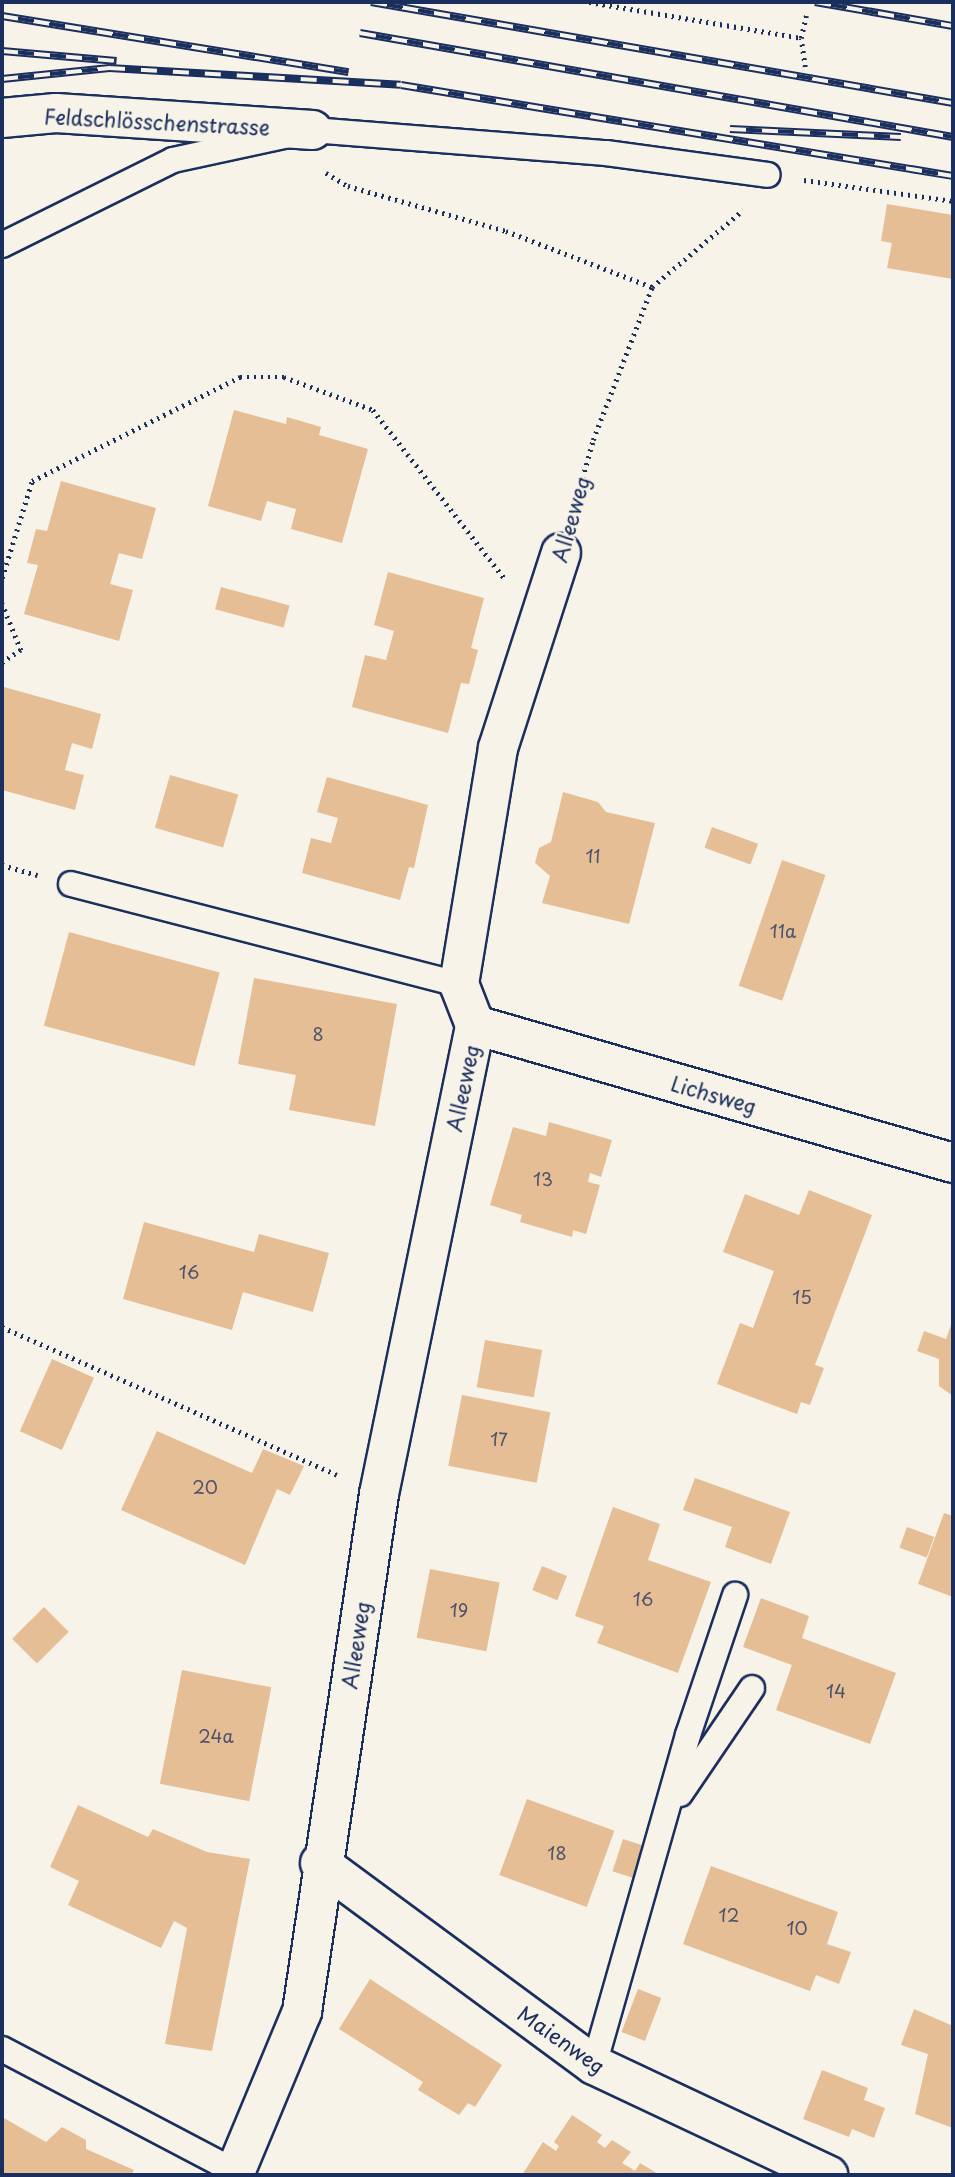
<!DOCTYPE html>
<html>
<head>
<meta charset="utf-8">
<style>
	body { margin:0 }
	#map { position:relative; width:955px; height:2177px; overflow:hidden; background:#f7f3e8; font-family:"Playpen Sans",sans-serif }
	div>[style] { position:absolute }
	.building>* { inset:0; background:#e5be95; transform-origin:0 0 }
	.path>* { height:4.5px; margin-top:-2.25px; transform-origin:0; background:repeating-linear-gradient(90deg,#1b2f5e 0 2px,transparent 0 7px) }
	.roads { filter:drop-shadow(2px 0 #1b2f5e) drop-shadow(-2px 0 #1b2f5e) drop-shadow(0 2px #1b2f5e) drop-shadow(0 -2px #1b2f5e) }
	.lane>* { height:24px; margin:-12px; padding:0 12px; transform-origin:12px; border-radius:12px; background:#f7f3e8 }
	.street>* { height:38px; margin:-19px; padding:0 19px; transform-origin:19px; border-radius:19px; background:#f7f3e8 }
	.rail>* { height:8px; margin-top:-4px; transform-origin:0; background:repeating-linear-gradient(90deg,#f7f3e8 0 16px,#1b2f5e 0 32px); box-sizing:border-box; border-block:2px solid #1b2f5e }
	span { translate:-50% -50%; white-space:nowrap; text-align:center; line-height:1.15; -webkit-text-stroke:5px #f7f3e8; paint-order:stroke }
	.number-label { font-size:18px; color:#4e536c }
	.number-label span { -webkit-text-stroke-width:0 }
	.street-label { font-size:21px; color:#1b2f5e }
	.frame { position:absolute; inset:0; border:4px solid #1b2f5e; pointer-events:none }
</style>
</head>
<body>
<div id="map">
	<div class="building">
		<i style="clip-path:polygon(887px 204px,953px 215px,953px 279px,887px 268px,892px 243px,881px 241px)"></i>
		<i style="clip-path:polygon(234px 410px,286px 424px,287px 417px,321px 427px,319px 435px,368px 449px,342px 543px,291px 529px,296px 509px,267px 501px,261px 521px,208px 506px)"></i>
		<i style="clip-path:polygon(61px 481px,156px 508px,142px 559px,119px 553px,110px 584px,133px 590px,119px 641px,24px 614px,38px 565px,27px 563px,32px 544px,36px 529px,47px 531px)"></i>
		<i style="clip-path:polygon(388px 572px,484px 598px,471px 648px,478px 650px,469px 684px,461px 683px,448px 733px,352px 707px,365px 655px,386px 660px,394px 631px,374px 625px)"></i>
		<i style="left:221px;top:587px;width:71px;height:23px;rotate:15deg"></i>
		<i style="clip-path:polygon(4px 687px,101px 714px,92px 749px,72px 743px,65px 770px,84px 775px,75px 810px,2px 790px)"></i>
		<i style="left:170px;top:775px;width:71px;height:55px;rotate:16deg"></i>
		<i style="clip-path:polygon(327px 777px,428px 805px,414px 868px,409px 867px,400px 900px,302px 873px,311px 838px,331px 843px,338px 818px,317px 812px)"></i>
		<i style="clip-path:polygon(563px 792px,598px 802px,606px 812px,655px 823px,629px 924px,542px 903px,550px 876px,535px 863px,539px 848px,551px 842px)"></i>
		<i style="left:712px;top:827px;width:49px;height:22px;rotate:20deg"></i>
		<i style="left:782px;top:860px;width:46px;height:133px;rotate:19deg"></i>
		<i style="left:69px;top:932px;width:156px;height:97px;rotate:15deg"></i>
		<i style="clip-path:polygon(254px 978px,397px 1004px,375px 1126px,289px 1110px,296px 1075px,238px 1064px)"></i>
		<i style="clip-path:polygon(549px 1122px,612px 1140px,601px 1177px,590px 1173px,588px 1182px,600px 1185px,586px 1234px,573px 1230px,572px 1237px,520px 1222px,522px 1215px,490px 1205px,513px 1127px,546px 1136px)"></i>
		<i style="clip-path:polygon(809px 1190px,872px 1215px,815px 1365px,824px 1368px,810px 1405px,801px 1402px,797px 1414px,717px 1384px,740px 1323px,753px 1328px,774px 1271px,723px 1252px,745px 1194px,799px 1215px)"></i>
		<i style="clip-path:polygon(144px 1222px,254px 1252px,259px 1234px,329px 1253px,313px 1312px,243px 1292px,232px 1330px,123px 1299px)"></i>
		<i style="clip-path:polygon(953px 1319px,953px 1396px,939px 1386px,939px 1359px,917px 1351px,924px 1331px,946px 1339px)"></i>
		<i style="left:485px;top:1340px;width:58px;height:48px;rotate:10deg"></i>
		<i style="left:52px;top:1359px;width:46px;height:79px;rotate:24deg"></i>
		<i style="left:462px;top:1395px;width:90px;height:72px;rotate:11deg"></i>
		<i style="clip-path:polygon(157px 1431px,252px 1473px,263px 1449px,304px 1466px,290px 1495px,277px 1489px,245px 1565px,121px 1510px)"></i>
		<i style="clip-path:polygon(695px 1478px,790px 1512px,771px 1564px,725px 1547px,732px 1527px,683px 1510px)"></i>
		<i style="clip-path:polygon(613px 1507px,660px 1524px,648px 1560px,711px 1582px,678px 1673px,597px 1643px,604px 1626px,575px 1616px)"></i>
		<i style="clip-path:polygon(944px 1513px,953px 1516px,953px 1597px,918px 1584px)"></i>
		<i style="left:907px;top:1527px;width:29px;height:22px;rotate:20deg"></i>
		<i style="left:542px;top:1566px;width:27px;height:26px;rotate:22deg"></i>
		<i style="left:430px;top:1569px;width:71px;height:70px;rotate:11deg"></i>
		<i style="clip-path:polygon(761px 1598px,809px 1616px,802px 1638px,896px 1673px,870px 1744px,776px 1710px,792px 1665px,743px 1647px)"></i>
		<i style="left:44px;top:1607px;width:35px;height:45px;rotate:45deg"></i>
		<i style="left:182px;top:1670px;width:91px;height:116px;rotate:11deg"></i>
		<i style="left:527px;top:1799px;width:93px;height:81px;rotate:20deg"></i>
		<i style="clip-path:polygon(78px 1805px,148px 1837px,153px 1829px,207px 1852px,250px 1859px,212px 2051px,165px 2044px,187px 1928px,174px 1921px,161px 1948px,68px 1905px,79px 1881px,50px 1867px)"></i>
		<i style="left:623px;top:1839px;width:25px;height:34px;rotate:18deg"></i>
		<i style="clip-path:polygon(711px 1866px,838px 1912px,827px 1944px,851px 1952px,839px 1984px,816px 1975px,810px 1991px,683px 1944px)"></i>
		<i style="clip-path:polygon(370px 1979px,502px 2065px,475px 2107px,468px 2103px,459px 2115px,418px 2090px,423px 2082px,339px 2029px)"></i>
		<i style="left:638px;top:1989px;width:25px;height:46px;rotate:21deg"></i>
		<i style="clip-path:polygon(914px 2009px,953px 2026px,953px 2128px,915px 2114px,928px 2054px,901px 2045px)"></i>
		<i style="clip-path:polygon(822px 2070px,868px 2088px,864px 2100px,885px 2108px,874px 2138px,852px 2129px,849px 2137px,803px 2119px)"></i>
		<i style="clip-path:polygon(572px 2115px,602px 2135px,597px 2142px,605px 2148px,612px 2140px,631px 2152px,622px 2163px,629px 2167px,635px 2171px,640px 2163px,660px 2175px,522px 2175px,543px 2142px,556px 2151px,559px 2146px,554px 2142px)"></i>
		<i style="clip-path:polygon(2px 2117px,46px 2142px,62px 2127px,86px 2140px,86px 2149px,134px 2170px,131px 2175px,2px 2175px)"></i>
	</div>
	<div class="path">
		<i style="left:589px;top:2px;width:215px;rotate:9.6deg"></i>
		<i style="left:805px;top:67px;width:29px;rotate:-98deg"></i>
		<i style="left:801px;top:38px;width:23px;rotate:-77deg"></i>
		<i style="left:326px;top:173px;width:26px;rotate:31deg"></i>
		<i style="left:348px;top:186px;width:164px;rotate:15.9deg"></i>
		<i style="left:506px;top:231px;width:156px;rotate:21deg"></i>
		<i style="left:804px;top:180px;width:150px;rotate:8deg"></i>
		<i style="left:573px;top:512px;width:75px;rotate:-74.5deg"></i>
		<i style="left:593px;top:440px;width:164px;rotate:-68.9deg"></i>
		<i style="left:652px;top:287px;width:119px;rotate:-40.2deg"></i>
		<i style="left:2px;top:578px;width:102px;rotate:-72.8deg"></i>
		<i style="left:32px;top:481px;width:233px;rotate:-26.6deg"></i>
		<i style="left:240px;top:377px;width:44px"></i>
		<i style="left:284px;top:377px;width:95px;rotate:20.3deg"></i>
		<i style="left:373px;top:410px;width:216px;rotate:52deg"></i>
		<i style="left:2px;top:603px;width:51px;rotate:68deg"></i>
		<i style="left:21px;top:650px;width:23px;rotate:146deg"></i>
		<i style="left:2px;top:865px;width:37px;rotate:16deg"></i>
		<i style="left:2px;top:1327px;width:366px;rotate:23.8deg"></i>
	</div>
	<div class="roads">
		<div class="lane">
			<i style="left:2px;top:245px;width:191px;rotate:-26.4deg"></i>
			<i style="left:173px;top:160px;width:142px;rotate:-12.2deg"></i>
			<i style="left:312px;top:130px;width:295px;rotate:4.5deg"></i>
			<i style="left:606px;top:153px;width:163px;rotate:7.7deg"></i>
			<i style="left:71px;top:884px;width:401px;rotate:14.5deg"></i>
			<i style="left:680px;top:1794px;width:128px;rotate:-55.8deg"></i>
			<i style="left:2px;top:2049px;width:264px;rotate:27.7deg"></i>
			<i style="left:594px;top:2065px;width:343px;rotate:-74.1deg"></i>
			<i style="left:688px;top:1735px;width:148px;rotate:-71.4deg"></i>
		</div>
		<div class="street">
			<i style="left:2px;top:118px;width:54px;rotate:-5.3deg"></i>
			<i style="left:56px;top:113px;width:257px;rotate:3.8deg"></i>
			<i style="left:475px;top:1025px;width:498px;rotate:16.1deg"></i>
			<i style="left:320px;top:1863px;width:340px;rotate:36.4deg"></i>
			<i style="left:594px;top:2065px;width:259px;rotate:25.2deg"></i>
			<i style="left:234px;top:2175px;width:177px;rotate:-67.4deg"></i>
			<i style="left:302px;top:2012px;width:524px;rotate:-81.54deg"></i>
			<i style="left:379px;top:1494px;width:479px;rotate:-78.4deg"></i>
			<i style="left:475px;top:1025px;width:44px;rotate:-111.3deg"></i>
			<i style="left:459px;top:984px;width:239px;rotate:-80.6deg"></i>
			<i style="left:498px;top:748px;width:205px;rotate:-72.1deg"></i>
		</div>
	</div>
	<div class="rail">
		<i style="left:371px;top:2px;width:591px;rotate:9.85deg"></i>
		<i style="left:815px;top:2px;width:140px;rotate:9.9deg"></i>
		<i style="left:2px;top:16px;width:351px;rotate:9.2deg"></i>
		<i style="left:360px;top:33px;width:602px;rotate:9.95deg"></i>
		<i style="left:2px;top:51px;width:115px;rotate:5deg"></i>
		<i style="left:2px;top:79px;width:108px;rotate:-5.9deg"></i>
		<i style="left:109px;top:68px;width:292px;rotate:3.3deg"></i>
		<i style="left:401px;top:85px;width:559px;rotate:9.36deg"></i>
		<i style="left:730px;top:129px;width:171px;rotate:2.7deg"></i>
	</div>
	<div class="number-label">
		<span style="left:593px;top:856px">11</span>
		<span style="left:783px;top:931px">11a</span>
		<span style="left:318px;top:1034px">8</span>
		<span style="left:543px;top:1179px">13</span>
		<span style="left:189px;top:1272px">16</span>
		<span style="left:802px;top:1297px">15</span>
		<span style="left:499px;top:1439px">17</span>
		<span style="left:205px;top:1487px">20</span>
		<span style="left:643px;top:1599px">16</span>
		<span style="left:459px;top:1610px">19</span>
		<span style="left:836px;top:1691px">14</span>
		<span style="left:216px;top:1736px">24a</span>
		<span style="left:557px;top:1853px">18</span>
		<span style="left:729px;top:1915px">12</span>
		<span style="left:797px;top:1928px">10</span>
	</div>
	<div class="street-label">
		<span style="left:157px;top:121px;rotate:3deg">Feldschlösschenstrasse</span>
		<span style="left:570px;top:519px;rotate:-74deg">Alleeweg</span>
		<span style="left:462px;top:1088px;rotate:-78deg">Alleeweg</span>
		<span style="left:714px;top:1094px;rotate:16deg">Lichsweg</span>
		<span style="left:355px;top:1645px;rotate:-81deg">Alleeweg</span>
		<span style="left:562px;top:2039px;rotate:35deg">Maienweg</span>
	</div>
	<div class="frame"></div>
</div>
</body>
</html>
